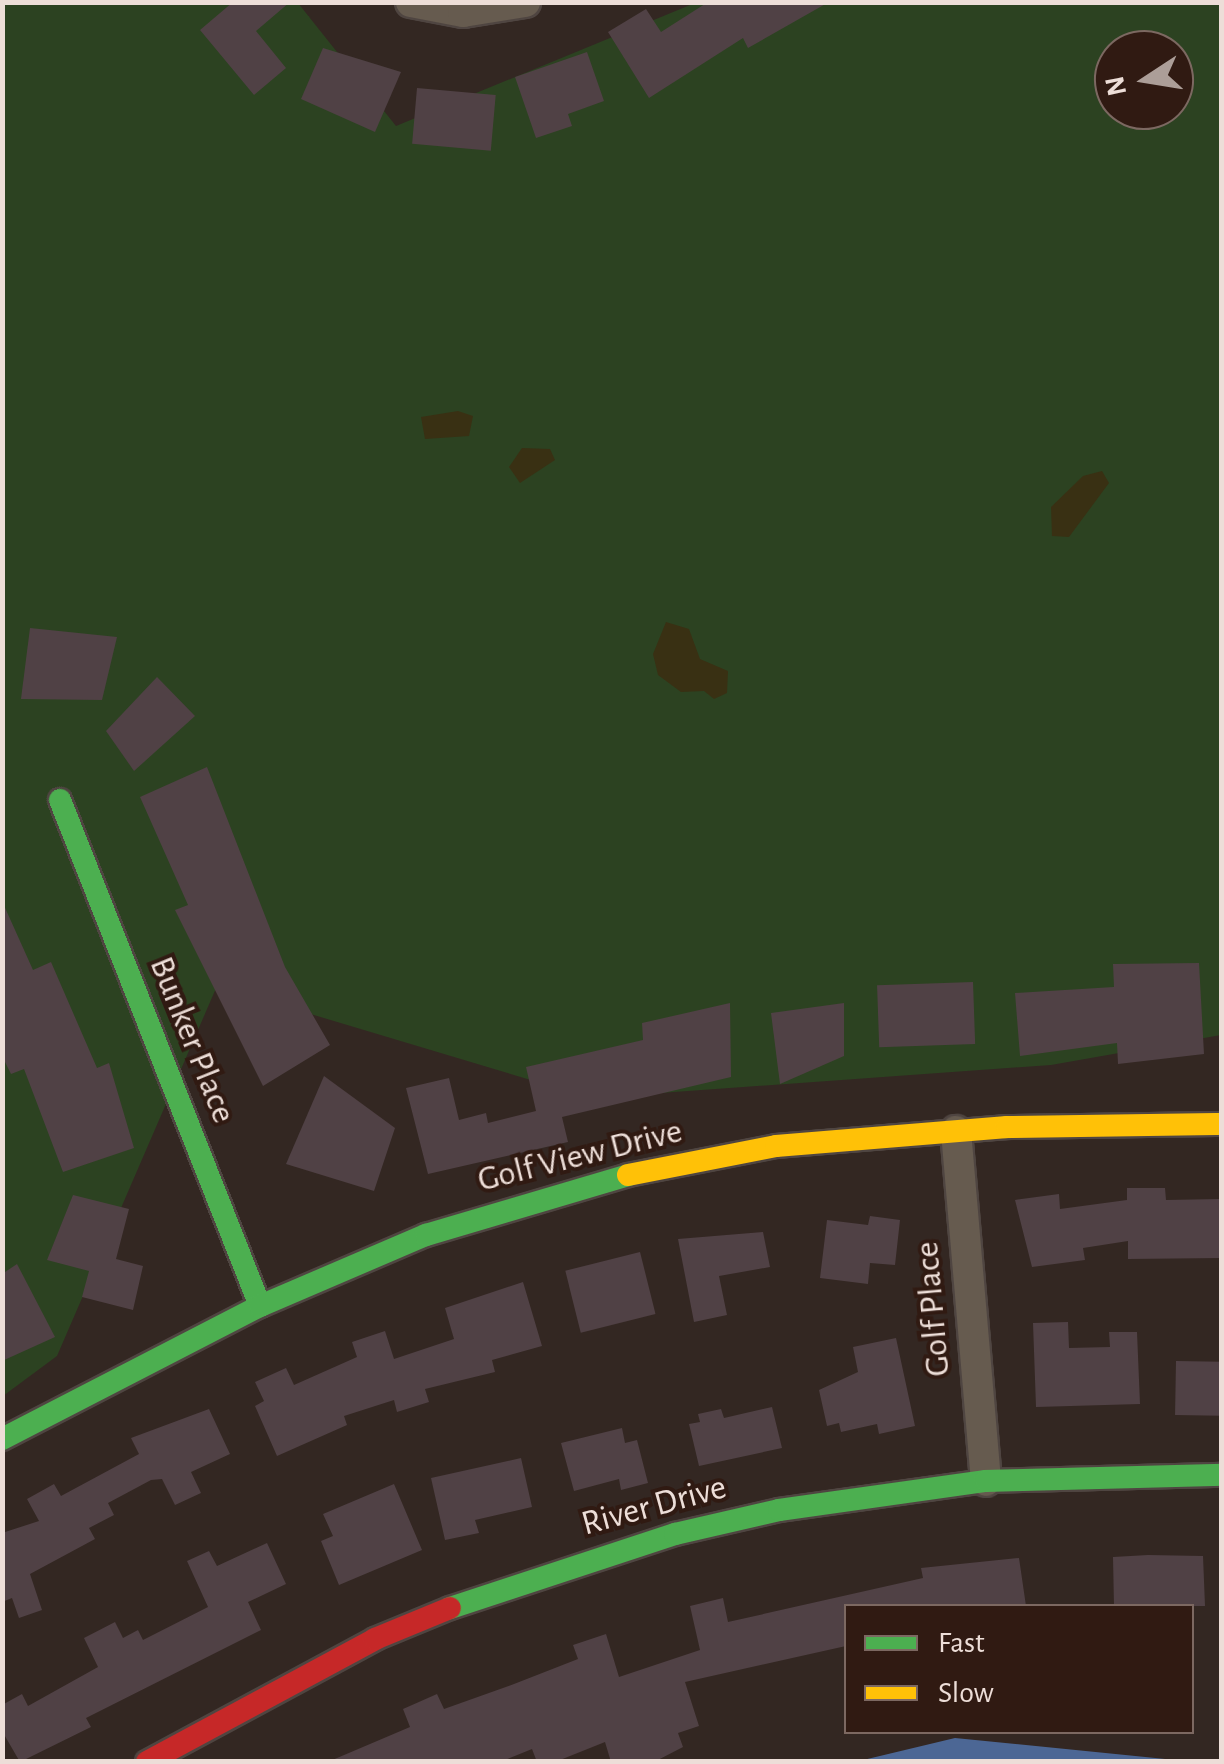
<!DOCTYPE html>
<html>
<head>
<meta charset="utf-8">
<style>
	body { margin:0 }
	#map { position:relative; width:1224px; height:1764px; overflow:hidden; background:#332722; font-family:"Alegreya Sans",sans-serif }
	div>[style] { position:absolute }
	.green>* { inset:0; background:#2c4221 }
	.sand>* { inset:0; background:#393013 }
	.water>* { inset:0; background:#4c6795 }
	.building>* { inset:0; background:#504145; transform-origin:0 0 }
	.roads { filter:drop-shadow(2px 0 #4f4541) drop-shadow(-2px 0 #4f4541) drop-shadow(0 2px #4f4541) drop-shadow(0 -2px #4f4541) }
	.street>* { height:30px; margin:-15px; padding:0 15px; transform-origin:15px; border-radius:15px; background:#665b4f }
	.fast>* { height:22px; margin:-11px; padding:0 11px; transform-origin:11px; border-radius:11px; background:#4caf50 }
	.slow>* { height:22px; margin:-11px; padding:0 11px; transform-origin:11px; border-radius:11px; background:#ffc107 }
	.jam>* { height:22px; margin:-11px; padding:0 11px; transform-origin:11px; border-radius:11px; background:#c62828 }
	span { translate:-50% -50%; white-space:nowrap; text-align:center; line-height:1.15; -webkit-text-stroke:8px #301a12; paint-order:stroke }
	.street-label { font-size:35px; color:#edded8 }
	.frame { position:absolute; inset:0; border:5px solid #edded8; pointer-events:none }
	.legend { position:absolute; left:844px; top:1604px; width:350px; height:130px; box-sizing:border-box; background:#301a12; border:2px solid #7c6861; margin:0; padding:12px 18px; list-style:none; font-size:30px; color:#edded8 }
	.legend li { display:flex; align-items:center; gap:20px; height:50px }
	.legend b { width:50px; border:2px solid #7c6861 }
	.north { position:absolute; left:1094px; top:30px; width:100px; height:100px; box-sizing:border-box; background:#301a12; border:2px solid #7c6861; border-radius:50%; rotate:258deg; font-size:28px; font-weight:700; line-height:40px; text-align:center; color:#edded8 }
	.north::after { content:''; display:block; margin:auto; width:35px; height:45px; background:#ac9e98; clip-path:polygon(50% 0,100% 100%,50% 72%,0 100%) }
</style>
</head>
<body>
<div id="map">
	<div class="green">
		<i style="clip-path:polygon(evenodd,2px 3px,298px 3px,396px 126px,695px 3px,1221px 3px,1221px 1035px,1051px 1065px,591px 1098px,217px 986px,57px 1356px,3px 1396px,2px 3px,1114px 50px,1174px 50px,1174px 110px,1114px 110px,1114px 50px)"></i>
	</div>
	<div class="sand">
		<i style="clip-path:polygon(458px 411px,473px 416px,469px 436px,425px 439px,421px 417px)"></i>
		<i style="clip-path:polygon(522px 448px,550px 449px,555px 460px,520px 483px,509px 467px)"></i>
		<i style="clip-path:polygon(1102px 471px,1109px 483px,1069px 537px,1052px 536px,1051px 507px,1083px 476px)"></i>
		<i style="clip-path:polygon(666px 622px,689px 629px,700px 659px,728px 671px,727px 693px,714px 699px,704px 691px,681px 692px,658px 675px,653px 654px)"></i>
	</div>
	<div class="water">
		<i style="clip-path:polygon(955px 1738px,1185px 1761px,859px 1761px)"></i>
	</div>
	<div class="building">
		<i style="clip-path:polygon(233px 2px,290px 2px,256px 31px,286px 68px,254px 95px,200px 30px)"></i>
		<i style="clip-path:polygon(708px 2px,829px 2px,748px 48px,743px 38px,649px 98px,608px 32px,646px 9px,661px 32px)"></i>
		<i style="clip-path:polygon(323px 48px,401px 72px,375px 132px,301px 99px)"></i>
		<i style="clip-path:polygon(587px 52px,604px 101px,568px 114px,572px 126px,536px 138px,515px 77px)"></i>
		<i style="left:417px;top:88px;width:79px;height:56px;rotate:5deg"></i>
		<i style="clip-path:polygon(30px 628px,117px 637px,102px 700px,21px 699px)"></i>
		<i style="clip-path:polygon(157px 677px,195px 716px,134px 771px,106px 731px)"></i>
		<i style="clip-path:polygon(207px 767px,285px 967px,330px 1045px,263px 1086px,175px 910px,188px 905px,140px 797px)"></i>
		<i style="clip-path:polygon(2px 901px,33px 970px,51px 962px,97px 1068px,109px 1063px,134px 1148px,63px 1172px,24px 1069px,11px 1074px,2px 1056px)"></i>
		<i style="clip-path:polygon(1199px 963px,1204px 1054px,1118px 1064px,1117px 1043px,1020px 1056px,1015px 993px,1114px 987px,1113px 964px)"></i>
		<i style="left:973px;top:982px;width:62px;height:96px;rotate:88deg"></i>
		<i style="clip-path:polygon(730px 1003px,731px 1077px,562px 1117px,568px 1142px,428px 1174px,406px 1088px,449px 1078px,459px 1120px,486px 1113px,488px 1123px,536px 1111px,526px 1067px,643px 1040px,642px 1023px)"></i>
		<i style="clip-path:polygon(844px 1003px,844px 1056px,780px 1084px,771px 1013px)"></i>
		<i style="clip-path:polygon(324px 1076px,395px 1128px,374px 1191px,286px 1164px)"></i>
		<i style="clip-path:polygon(1127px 1188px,1165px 1188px,1166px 1200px,1220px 1199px,1221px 1258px,1128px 1259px,1128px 1241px,1083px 1248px,1085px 1260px,1032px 1267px,1015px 1200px,1059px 1194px,1060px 1209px,1127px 1200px)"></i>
		<i style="clip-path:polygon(73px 1195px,129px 1209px,116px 1259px,143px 1266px,133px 1310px,82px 1297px,89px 1271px,47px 1260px)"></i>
		<i style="clip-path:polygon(870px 1216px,900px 1220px,895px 1265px,870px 1263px,868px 1284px,820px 1278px,827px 1220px,868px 1225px)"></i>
		<i style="clip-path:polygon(763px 1232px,770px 1267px,719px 1276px,727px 1315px,694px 1322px,678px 1239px)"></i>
		<i style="left:640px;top:1252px;width:64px;height:77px;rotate:76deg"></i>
		<i style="clip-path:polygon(17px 1264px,55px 1337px,2px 1361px,2px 1274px)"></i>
		<i style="clip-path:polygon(523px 1282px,542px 1346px,492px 1360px,495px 1372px,425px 1389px,429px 1402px,397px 1412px,394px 1400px,344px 1416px,347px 1425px,277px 1456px,255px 1406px,264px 1401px,255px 1382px,286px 1368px,294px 1385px,357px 1357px,352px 1342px,385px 1331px,394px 1359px,454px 1339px,445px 1308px)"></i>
		<i style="clip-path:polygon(1068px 1322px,1069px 1348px,1110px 1347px,1109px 1332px,1137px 1332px,1140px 1404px,1036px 1407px,1033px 1323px)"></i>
		<i style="clip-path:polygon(896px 1338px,915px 1426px,879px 1434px,877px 1424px,841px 1432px,839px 1423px,827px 1426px,819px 1390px,858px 1372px,853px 1347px)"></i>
		<i style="left:1176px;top:1361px;width:46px;height:54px;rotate:1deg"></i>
		<i style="clip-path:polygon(772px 1407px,782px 1448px,699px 1466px,689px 1424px,700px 1422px,698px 1414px,721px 1409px,724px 1418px)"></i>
		<i style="clip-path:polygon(209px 1409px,230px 1454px,191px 1472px,201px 1493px,175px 1505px,162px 1479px,151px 1480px,108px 1503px,114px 1515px,89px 1528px,95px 1539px,30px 1574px,42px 1610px,19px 1618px,12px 1598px,2px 1602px,2px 1533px,39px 1521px,27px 1499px,54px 1484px,61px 1496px,139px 1454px,131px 1438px)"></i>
		<i style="clip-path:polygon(622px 1428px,625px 1443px,637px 1440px,648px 1483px,621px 1490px,619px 1479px,574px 1491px,561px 1443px)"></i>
		<i style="clip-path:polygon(521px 1458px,532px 1507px,475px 1520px,479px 1533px,445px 1540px,431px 1478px)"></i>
		<i style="clip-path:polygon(394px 1484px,422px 1550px,339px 1585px,321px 1541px,333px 1536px,323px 1514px)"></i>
		<i style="clip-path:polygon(267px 1543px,286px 1584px,248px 1602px,261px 1630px,86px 1718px,91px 1727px,20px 1762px,2px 1731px,2px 1705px,22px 1694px,28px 1706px,98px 1667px,84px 1638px,115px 1622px,123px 1638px,138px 1630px,143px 1640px,208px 1607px,187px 1561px,209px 1551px,217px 1566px)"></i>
		<i style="clip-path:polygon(1148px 1555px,1203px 1556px,1205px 1606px,1114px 1606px,1113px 1557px)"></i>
		<i style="clip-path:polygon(1019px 1558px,1026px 1606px,846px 1606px,846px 1646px,685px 1682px,699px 1726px,678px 1733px,683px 1747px,654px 1762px,611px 1762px,605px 1742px,555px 1762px,537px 1762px,532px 1749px,500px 1762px,330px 1761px,410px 1727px,403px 1709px,437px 1694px,444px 1709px,514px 1684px,578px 1659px,573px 1645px,606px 1634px,619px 1677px,700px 1650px,690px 1606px,723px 1598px,728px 1622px,923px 1578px,921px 1568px)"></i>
	</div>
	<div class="roads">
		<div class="street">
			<i style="left:411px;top:2px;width:53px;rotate:10.9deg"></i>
			<i style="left:463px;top:12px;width:63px;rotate:-9.2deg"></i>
			<i style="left:956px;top:1131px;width:351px;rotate:85.1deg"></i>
		</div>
		<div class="fast">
			<i style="left:60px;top:800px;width:544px;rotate:68.43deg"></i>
			<i style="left:2px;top:1439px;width:290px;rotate:-27.3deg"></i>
			<i style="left:260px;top:1306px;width:181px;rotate:-23.2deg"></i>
			<i style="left:426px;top:1235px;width:211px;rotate:-16.5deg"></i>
			<i style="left:450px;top:1608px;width:237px;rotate:-18.2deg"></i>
			<i style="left:675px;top:1534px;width:107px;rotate:-13deg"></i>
			<i style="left:779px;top:1510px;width:209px;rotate:-8deg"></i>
			<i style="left:986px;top:1481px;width:236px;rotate:-1.5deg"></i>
		</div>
		<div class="slow">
			<i style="left:628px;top:1175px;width:151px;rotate:-11.1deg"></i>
			<i style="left:776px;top:1146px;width:232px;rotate:-4.7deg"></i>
			<i style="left:1007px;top:1127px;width:215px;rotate:-0.8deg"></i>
		</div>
		<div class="jam">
			<i style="left:147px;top:1762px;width:259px;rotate:-28.3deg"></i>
			<i style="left:375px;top:1639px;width:81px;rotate:-22.5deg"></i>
		</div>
	</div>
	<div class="street-label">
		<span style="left:192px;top:1040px;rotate:68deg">Bunker Place</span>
		<span style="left:580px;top:1156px;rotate:-14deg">Golf View Drive</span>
		<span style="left:933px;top:1309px;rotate:-95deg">Golf Place</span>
		<span style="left:654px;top:1506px;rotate:-15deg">River Drive</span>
	</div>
	<div class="frame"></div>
	<ul class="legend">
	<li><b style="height:12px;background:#4caf50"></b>Fast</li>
	<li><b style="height:12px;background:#ffc107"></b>Slow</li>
	</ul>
	<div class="north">N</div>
</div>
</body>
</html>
